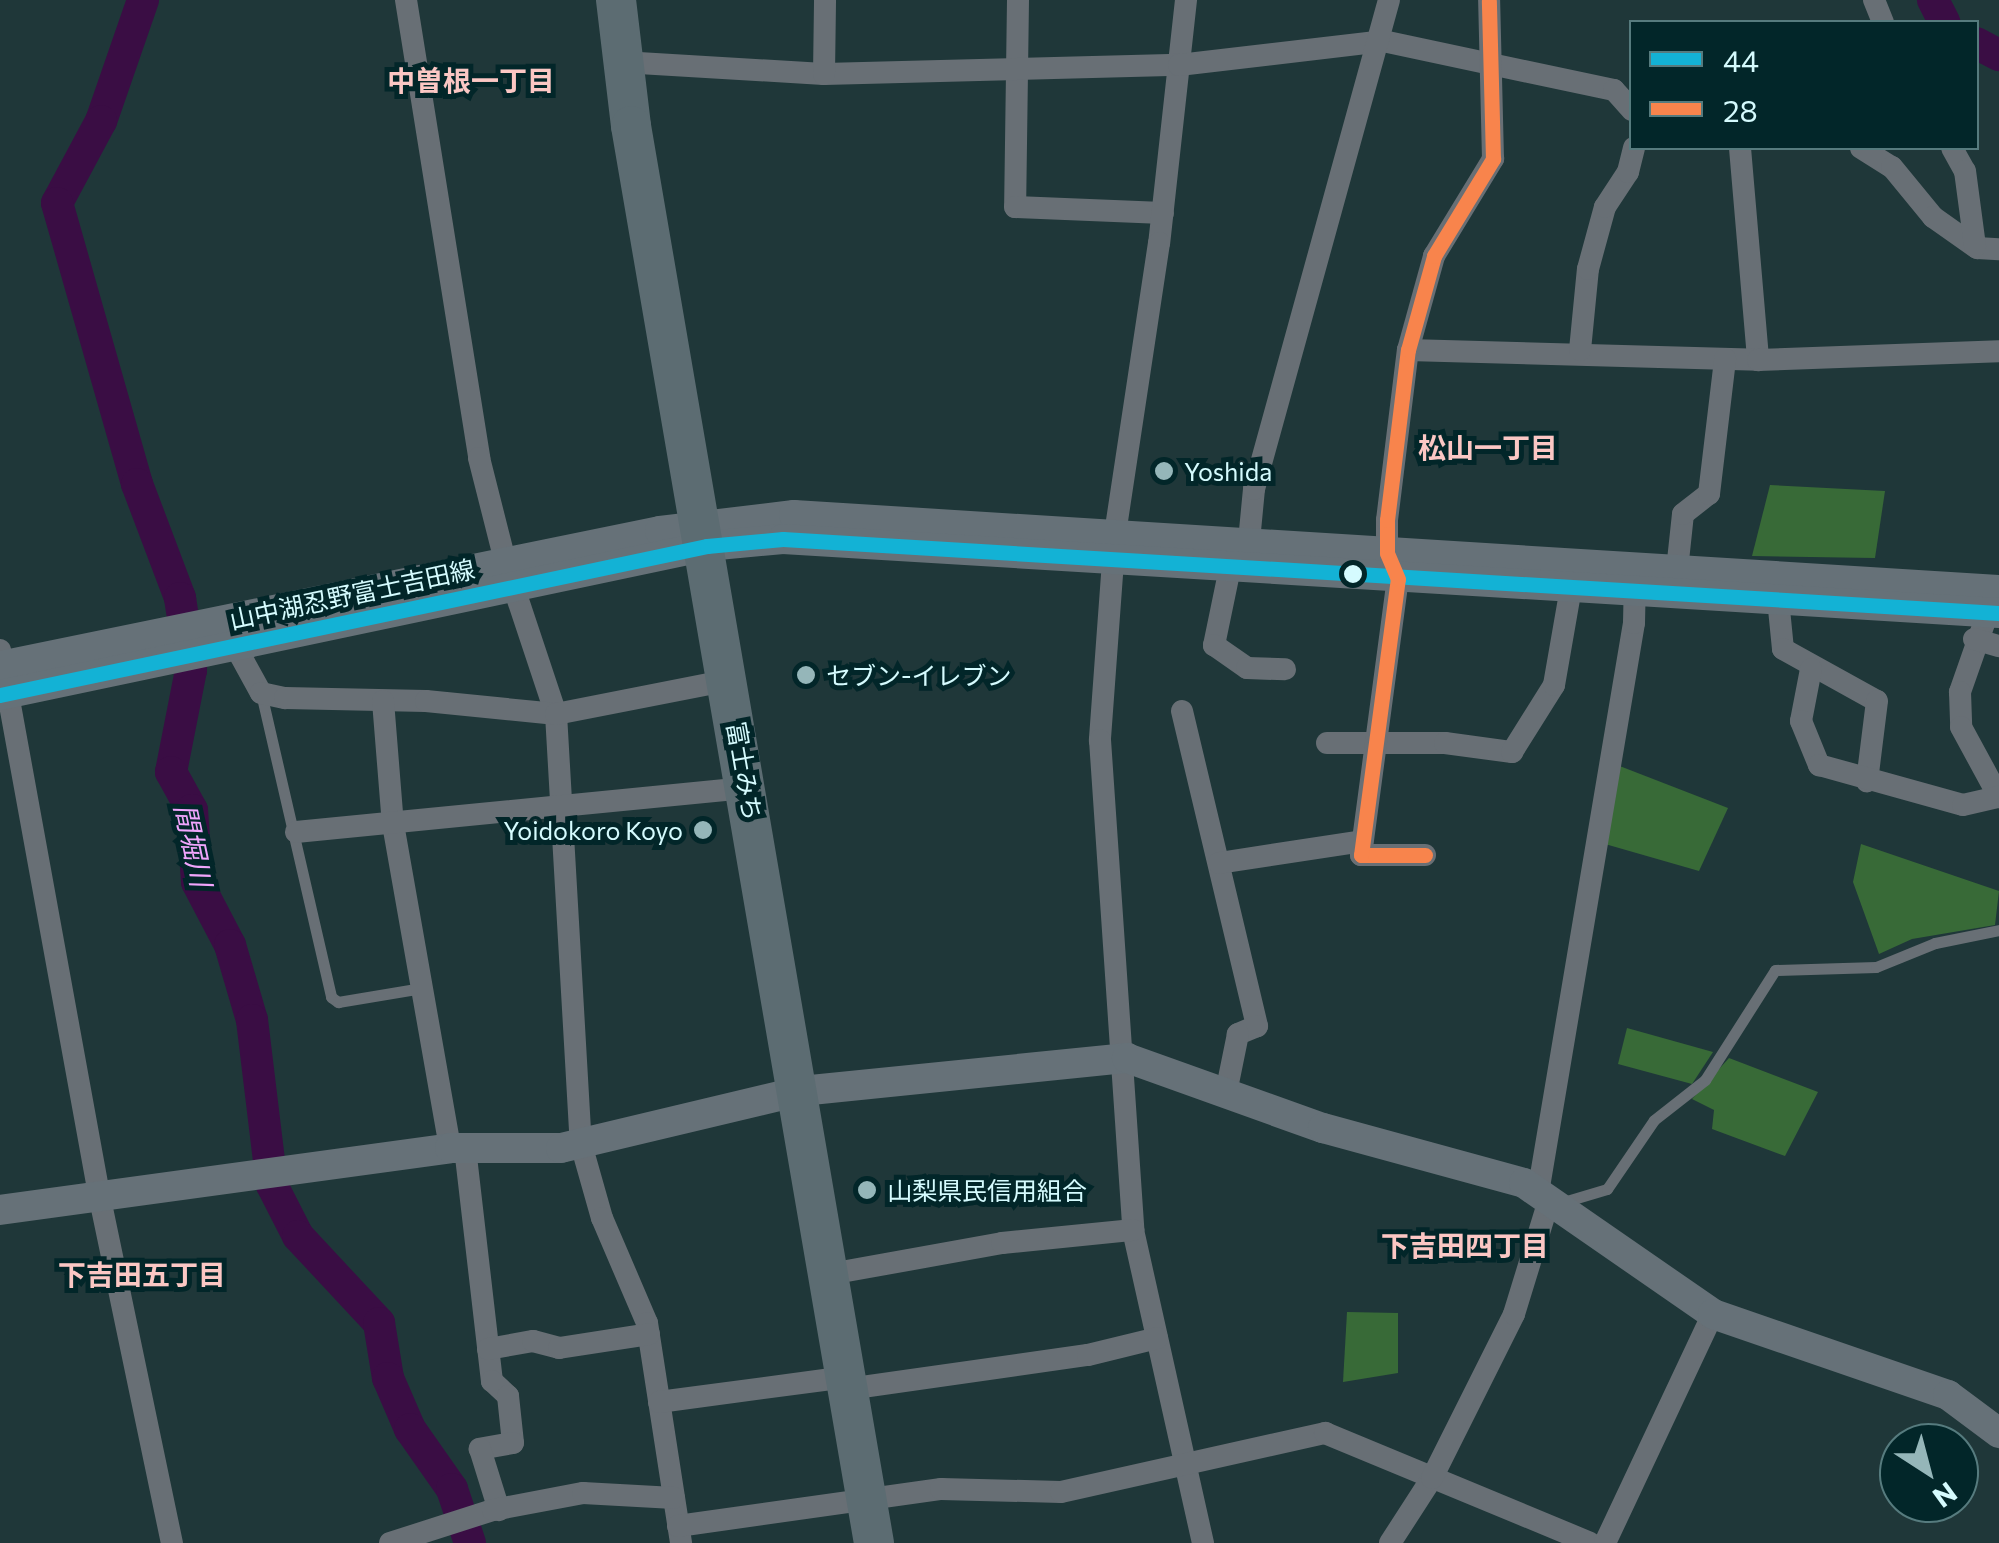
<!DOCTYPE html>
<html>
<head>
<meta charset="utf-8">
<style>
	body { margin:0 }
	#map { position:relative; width:1999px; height:1543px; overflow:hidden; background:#1f3739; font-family:Commissioner,"Noto Sans JP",sans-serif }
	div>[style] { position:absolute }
	.green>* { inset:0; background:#386a37 }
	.river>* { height:32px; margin:-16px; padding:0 16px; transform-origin:16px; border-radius:16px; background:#3a0d44 }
	.lane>* { height:11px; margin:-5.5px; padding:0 5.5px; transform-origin:5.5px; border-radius:5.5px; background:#686f75 }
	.street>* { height:22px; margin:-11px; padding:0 11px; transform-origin:11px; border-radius:11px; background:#686f75 }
	.secondary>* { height:30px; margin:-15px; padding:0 15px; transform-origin:15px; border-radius:15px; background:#667178 }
	.highway>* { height:40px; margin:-20px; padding:0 20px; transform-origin:20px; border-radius:20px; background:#5c6c72 }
	.bus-1>* { height:15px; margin:-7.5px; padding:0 7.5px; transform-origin:7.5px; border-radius:7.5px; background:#13b2d5 }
	.bus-2>* { height:15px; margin:-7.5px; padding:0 7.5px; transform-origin:7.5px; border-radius:7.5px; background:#f8844c }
	.dots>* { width:28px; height:28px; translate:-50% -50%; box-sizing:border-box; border:5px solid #022629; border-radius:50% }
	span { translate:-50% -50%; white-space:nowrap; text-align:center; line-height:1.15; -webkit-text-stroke:10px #022629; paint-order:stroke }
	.poi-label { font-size:25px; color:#d5fbfe }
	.left { translate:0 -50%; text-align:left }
	.right { translate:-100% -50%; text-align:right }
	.street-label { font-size:25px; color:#d5fbfe }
	.neighbourhood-label { font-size:28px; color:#fbc7c4; font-weight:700 }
	.water-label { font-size:28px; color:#f0a5fc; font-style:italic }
	.legend { position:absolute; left:1629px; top:20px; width:350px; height:130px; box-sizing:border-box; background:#022629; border:2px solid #567b7e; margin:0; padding:12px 18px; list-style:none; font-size:30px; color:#d5fbfe }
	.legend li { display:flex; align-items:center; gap:20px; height:50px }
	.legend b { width:50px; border:2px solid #567b7e }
	.north { position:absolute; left:1879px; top:1423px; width:100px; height:100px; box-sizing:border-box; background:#022629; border:2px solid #567b7e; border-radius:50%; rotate:144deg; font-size:28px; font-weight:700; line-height:40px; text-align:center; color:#d5fbfe }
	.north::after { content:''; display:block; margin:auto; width:35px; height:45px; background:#95b6b9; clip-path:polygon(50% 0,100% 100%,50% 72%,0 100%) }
</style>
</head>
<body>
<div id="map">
	<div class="green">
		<i style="clip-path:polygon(1770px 485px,1885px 491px,1875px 558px,1752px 556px)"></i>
		<i style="clip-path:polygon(1617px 765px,1728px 808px,1699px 871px,1605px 844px)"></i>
		<i style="clip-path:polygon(1861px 844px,1999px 891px,1995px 925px,1912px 939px,1879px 954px,1853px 882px)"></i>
		<i style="clip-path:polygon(1627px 1028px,1713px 1052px,1692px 1084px,1618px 1064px)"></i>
		<i style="clip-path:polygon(1729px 1058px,1818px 1092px,1785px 1156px,1712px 1129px,1714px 1110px,1692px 1099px)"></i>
		<i style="clip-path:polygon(1347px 1312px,1398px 1313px,1398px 1373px,1343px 1382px)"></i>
	</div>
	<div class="river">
		<i style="left:143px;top:0;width:128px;rotate:109.1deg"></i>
		<i style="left:101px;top:121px;width:93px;rotate:118.2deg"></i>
		<i style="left:57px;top:203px;width:292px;rotate:74.1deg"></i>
		<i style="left:137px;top:484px;width:122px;rotate:69.3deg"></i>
		<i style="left:180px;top:598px;width:73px;rotate:81.3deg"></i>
		<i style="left:191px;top:670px;width:104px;rotate:101.1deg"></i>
		<i style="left:171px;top:772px;width:43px;rotate:61.1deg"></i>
		<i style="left:192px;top:810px;width:72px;rotate:86deg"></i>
		<i style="left:197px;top:882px;width:71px;rotate:62.4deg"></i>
		<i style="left:230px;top:945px;width:78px;rotate:73.7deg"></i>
		<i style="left:252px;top:1020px;width:166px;rotate:83.1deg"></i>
		<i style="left:272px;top:1185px;width:57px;rotate:63deg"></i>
		<i style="left:298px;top:1236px;width:119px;rotate:47deg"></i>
		<i style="left:379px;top:1323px;width:56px;rotate:80.7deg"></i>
		<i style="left:388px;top:1378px;width:56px;rotate:66.7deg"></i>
		<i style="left:410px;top:1429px;width:73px;rotate:55deg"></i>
		<i style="left:452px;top:1489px;width:57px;rotate:71.6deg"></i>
		<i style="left:1933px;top:0;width:25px;rotate:63deg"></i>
		<i style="left:1976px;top:43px;width:26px;rotate:28deg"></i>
	</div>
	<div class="lane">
		<i style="left:261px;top:693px;width:312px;rotate:77deg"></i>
		<i style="left:331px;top:997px;width:9px;rotate:36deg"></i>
		<i style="left:338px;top:1002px;width:85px;rotate:-9.5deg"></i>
		<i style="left:1560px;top:1203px;width:49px;rotate:-16.6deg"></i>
		<i style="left:1607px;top:1189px;width:83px;rotate:-55.7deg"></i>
		<i style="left:1654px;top:1120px;width:65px;rotate:-38.1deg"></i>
		<i style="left:1705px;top:1080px;width:130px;rotate:-57.5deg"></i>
		<i style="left:1775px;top:970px;width:101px;rotate:-1.7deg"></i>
		<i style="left:1876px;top:967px;width:64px;rotate:-22.1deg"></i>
		<i style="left:1935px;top:943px;width:65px;rotate:-11.5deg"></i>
	</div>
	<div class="street">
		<i style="left:406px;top:0;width:464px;rotate:80.9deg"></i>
		<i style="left:479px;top:458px;width:106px;rotate:75.8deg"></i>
		<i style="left:505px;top:561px;width:161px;rotate:71.6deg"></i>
		<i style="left:556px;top:714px;width:431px;rotate:86.7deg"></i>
		<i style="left:581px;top:1144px;width:77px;rotate:74.2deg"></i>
		<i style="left:602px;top:1218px;width:114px;rotate:66.8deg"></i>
		<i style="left:647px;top:1323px;width:223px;rotate:81.2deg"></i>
		<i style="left:1018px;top:0;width:207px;rotate:90.8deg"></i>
		<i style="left:1015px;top:207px;width:148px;rotate:2.3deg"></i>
		<i style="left:1186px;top:0;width:244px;rotate:96.3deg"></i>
		<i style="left:1159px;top:243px;width:294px;rotate:98.6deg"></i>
		<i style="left:1115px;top:534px;width:207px;rotate:94.2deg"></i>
		<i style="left:1100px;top:740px;width:491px;rotate:86.1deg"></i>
		<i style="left:1133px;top:1230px;width:321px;rotate:77.4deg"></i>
		<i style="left:1874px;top:0;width:24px;rotate:68deg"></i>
		<i style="left:622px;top:62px;width:202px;rotate:3.4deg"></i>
		<i style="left:824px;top:74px;width:355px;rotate:-1.5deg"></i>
		<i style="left:1179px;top:65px;width:205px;rotate:-6.7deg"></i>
		<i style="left:1383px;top:41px;width:236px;rotate:12deg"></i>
		<i style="left:1614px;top:90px;width:27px;rotate:48deg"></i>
		<i style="left:824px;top:74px;width:74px;rotate:-89.2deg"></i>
		<i style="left:1740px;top:148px;width:213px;rotate:85.1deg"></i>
		<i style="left:1861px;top:148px;width:36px;rotate:32deg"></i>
		<i style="left:1892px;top:167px;width:65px;rotate:50.6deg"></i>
		<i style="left:1933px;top:217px;width:54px;rotate:35.2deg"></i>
		<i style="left:1977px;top:248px;width:22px;rotate:3deg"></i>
		<i style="left:1952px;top:148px;width:26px;rotate:61deg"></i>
		<i style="left:1965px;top:171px;width:76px;rotate:82.4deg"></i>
		<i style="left:1408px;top:350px;width:350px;rotate:1.6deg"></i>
		<i style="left:1758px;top:360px;width:241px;rotate:-2.1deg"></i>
		<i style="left:1580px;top:350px;width:81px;rotate:-84.4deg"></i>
		<i style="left:1588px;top:269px;width:64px;rotate:-74.7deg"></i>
		<i style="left:1605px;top:207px;width:42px;rotate:-56.7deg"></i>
		<i style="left:1628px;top:172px;width:25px;rotate:-76deg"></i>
		<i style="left:1249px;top:541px;width:52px;rotate:-84.5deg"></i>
		<i style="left:1254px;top:489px;width:507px;rotate:-74.57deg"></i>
		<i style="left:1230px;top:568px;width:79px;rotate:101.7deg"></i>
		<i style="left:1214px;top:645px;width:40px;rotate:34.9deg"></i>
		<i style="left:1247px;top:668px;width:38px;rotate:2deg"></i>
		<i style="left:1677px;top:570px;width:56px;rotate:-83.9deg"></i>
		<i style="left:1683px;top:514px;width:33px;rotate:-38deg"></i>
		<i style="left:1709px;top:494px;width:136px;rotate:-83.2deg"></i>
		<i style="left:1778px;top:599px;width:50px;rotate:84.3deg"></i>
		<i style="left:1783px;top:649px;width:107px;rotate:29deg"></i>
		<i style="left:1877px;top:701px;width:81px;rotate:97.1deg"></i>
		<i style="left:1988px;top:612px;width:85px;rotate:109.3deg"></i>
		<i style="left:1960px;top:692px;width:35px;rotate:88deg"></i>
		<i style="left:1961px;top:727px;width:80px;rotate:61.5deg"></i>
		<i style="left:228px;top:633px;width:68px;rotate:61.2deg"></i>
		<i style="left:261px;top:693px;width:25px;rotate:12deg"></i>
		<i style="left:285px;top:698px;width:141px;rotate:1.2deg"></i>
		<i style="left:426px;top:701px;width:131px;rotate:5.7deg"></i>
		<i style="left:556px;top:714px;width:176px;rotate:-11.1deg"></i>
		<i style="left:1974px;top:639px;width:26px;rotate:16deg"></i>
		<i style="left:0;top:650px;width:553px;rotate:79.69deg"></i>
		<i style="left:99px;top:1194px;width:357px;rotate:78.2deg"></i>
		<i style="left:1811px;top:669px;width:53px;rotate:100.9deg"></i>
		<i style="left:1801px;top:721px;width:48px;rotate:67.8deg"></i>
		<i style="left:1819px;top:765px;width:149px;rotate:15.5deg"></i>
		<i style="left:1963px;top:805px;width:37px;rotate:-13deg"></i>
		<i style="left:383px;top:701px;width:123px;rotate:85.4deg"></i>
		<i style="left:393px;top:824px;width:329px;rotate:80deg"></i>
		<i style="left:1182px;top:711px;width:324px;rotate:76.6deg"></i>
		<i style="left:1257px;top:1026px;width:21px;rotate:157deg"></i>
		<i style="left:1238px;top:1034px;width:60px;rotate:101.5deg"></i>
		<i style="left:1327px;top:743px;width:118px"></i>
		<i style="left:1445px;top:743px;width:68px;rotate:7.7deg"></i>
		<i style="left:1512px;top:752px;width:79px;rotate:-57.9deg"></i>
		<i style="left:1554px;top:685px;width:98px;rotate:-80.1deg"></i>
		<i style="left:296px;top:832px;width:454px;rotate:-5.6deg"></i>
		<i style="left:1425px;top:855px;width:64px;rotate:180deg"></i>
		<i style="left:1361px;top:855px;width:278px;rotate:-82.4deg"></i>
		<i style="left:1398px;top:579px;width:28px;rotate:-113deg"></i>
		<i style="left:1387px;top:553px;width:33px;rotate:-90deg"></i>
		<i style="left:1387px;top:520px;width:171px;rotate:-83deg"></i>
		<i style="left:1408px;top:350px;width:98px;rotate:-74.5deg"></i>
		<i style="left:1434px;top:256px;width:114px;rotate:-58.7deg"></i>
		<i style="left:1493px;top:159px;width:159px;rotate:-91.4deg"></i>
		<i style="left:1219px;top:863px;width:145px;rotate:-8.7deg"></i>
		<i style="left:465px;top:1148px;width:235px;rotate:83.4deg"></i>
		<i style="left:492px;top:1381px;width:22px;rotate:43deg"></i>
		<i style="left:508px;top:1396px;width:47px;rotate:83.9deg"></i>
		<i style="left:513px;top:1443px;width:34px;rotate:170deg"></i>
		<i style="left:480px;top:1449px;width:64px;rotate:72.7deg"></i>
		<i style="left:1538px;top:1193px;width:578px;rotate:-80.44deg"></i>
		<i style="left:1634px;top:623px;width:47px;rotate:-88.8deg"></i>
		<i style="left:830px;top:1274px;width:175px;rotate:-10.2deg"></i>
		<i style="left:1002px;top:1243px;width:132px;rotate:-5.7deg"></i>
		<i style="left:488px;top:1349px;width:46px;rotate:-10.1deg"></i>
		<i style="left:533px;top:1341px;width:27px;rotate:15deg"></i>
		<i style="left:559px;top:1348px;width:91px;rotate:-8.8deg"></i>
		<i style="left:848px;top:1389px;width:242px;rotate:-8.1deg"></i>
		<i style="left:1088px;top:1355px;width:71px;rotate:-13.8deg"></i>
		<i style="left:659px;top:1402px;width:189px;rotate:-7.6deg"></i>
		<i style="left:678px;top:1526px;width:266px;rotate:-8deg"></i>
		<i style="left:941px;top:1489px;width:120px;rotate:1.4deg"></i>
		<i style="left:1061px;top:1492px;width:271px;rotate:-12.6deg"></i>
		<i style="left:1325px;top:1433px;width:287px;rotate:22.5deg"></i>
		<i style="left:390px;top:1543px;width:108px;rotate:-17.8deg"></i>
		<i style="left:493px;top:1510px;width:92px;rotate:-10.7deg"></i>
		<i style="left:583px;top:1493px;width:91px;rotate:3.1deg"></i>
		<i style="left:1390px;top:1543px;width:77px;rotate:-57.1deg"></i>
		<i style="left:1432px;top:1478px;width:183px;rotate:-63.4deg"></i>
		<i style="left:1514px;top:1314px;width:119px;rotate:-72.9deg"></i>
		<i style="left:1605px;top:1543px;width:253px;rotate:-64.8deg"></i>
	</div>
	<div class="secondary">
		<i style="left:0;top:666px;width:674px;rotate:-11.56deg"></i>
		<i style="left:660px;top:531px;width:135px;rotate:-6.8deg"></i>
		<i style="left:794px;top:515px;width:1207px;rotate:3.56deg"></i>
		<i style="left:0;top:695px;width:723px;rotate:-11.9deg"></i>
		<i style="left:707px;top:546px;width:76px;rotate:-5.3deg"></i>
		<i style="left:783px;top:539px;width:1218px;rotate:3.48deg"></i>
		<i style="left:0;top:1210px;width:454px;rotate:-7.8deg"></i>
		<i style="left:450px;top:1148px;width:111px"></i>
		<i style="left:561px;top:1148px;width:247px;rotate:-13.4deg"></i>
		<i style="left:801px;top:1091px;width:328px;rotate:-5.8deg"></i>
		<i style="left:1127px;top:1058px;width:208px;rotate:19.7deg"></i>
		<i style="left:1323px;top:1128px;width:208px;rotate:15.3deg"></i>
		<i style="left:1524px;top:1183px;width:230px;rotate:34.7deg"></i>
		<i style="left:1713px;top:1314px;width:249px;rotate:19deg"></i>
		<i style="left:1948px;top:1395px;width:64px;rotate:36.7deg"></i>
	</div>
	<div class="highway">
		<i style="left:616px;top:0;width:127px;rotate:83.2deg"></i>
		<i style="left:631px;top:126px;width:1438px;rotate:80.27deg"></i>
	</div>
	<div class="bus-1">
		<i style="left:0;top:695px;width:723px;rotate:-11.9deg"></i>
		<i style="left:707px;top:546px;width:76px;rotate:-5.3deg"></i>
		<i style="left:783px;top:539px;width:1218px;rotate:3.48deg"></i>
	</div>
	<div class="bus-2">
		<i style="left:1425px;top:855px;width:64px;rotate:180deg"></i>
		<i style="left:1361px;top:855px;width:278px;rotate:-82.4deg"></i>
		<i style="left:1398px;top:579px;width:28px;rotate:-113deg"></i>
		<i style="left:1387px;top:553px;width:33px;rotate:-90deg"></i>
		<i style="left:1387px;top:520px;width:171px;rotate:-83deg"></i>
		<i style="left:1408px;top:350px;width:98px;rotate:-74.5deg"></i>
		<i style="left:1434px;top:256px;width:114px;rotate:-58.7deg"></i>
		<i style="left:1493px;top:159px;width:158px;rotate:-91.5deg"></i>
	</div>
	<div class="dots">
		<i style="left:1164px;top:471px;background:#95b6b9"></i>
		<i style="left:1353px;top:574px;background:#d5fbfe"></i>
		<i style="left:806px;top:675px;background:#95b6b9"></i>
		<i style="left:703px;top:830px;background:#95b6b9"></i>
		<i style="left:867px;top:1190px;background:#95b6b9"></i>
	</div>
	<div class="poi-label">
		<span class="left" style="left:1184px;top:471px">Yoshida</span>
		<span class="left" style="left:826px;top:675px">セブン-イレブン</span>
		<span class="right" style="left:683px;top:830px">Yoidokoro Koyo</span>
		<span class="left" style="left:887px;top:1190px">山梨県民信用組合</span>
	</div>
	<div class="street-label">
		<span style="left:352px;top:594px;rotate:-12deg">山中湖忍野富士吉田線</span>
		<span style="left:745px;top:771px;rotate:80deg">富士みち</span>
	</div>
	<div class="neighbourhood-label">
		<span style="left:471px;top:80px">中曽根一丁目</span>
		<span style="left:1488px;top:447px">松山一丁目</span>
		<span style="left:1465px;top:1245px">下吉田四丁目</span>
		<span style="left:142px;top:1274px">下吉田五丁目</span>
	</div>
	<div class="water-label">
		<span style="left:194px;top:845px;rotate:78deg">間堀川</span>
	</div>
	<ul class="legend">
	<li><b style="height:12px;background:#13b2d5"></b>44</li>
	<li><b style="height:12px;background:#f8844c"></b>28</li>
	</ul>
	<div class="north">N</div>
</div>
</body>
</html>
